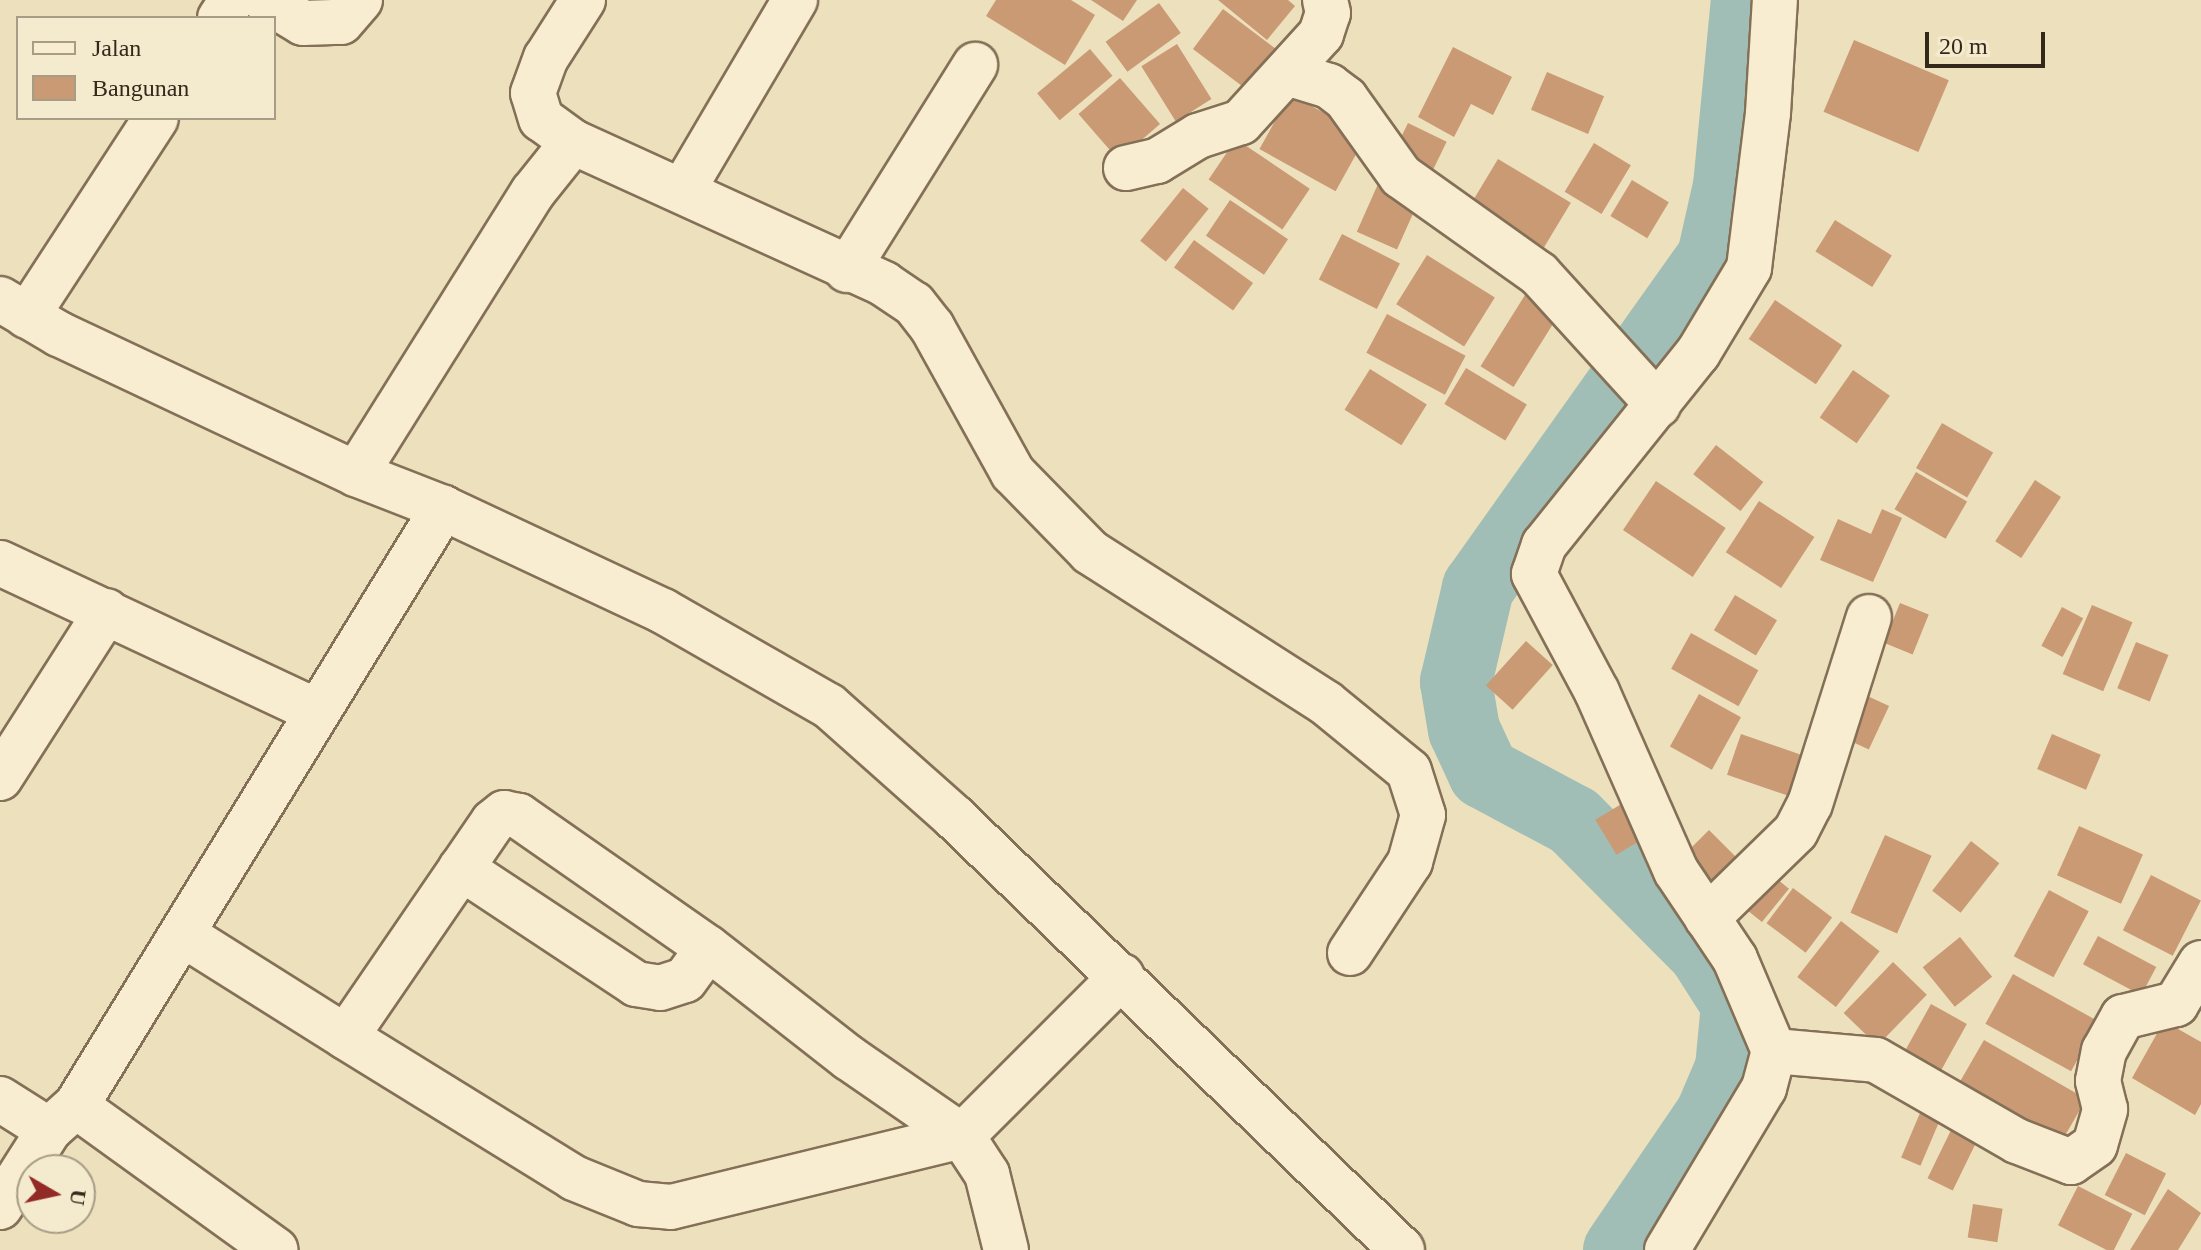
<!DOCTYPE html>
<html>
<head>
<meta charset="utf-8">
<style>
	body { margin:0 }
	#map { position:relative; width:2201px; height:1250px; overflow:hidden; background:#ede0bd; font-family:"Times New Roman",serif }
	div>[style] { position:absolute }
	.river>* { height:72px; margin:-36px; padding:0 36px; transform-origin:36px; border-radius:36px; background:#a1beb6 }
	.building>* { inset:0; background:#ca9a74; transform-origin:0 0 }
	.roads { filter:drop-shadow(2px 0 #847057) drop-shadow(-2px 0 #847057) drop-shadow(0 2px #847057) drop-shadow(0 -2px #847057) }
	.minor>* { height:44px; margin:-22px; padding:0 22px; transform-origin:22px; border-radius:22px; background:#f8edd0 }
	span { translate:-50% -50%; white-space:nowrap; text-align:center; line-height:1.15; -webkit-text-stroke:7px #f4eacd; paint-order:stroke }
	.legend { position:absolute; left:16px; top:16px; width:260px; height:104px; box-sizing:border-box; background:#f4eacd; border:2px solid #a79c86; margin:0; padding:10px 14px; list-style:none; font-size:24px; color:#34281b }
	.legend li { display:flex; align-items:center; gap:16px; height:40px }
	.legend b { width:40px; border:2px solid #a79c86 }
	.north { position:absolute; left:16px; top:1154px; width:80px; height:80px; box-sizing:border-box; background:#f4eacd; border:2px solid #a79c86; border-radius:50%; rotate:99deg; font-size:22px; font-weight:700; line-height:32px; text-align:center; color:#34281b }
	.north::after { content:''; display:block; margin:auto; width:28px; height:36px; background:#922b28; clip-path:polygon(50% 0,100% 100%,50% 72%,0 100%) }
	.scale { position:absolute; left:1925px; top:32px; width:120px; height:36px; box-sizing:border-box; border:4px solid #34281b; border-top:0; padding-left:10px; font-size:24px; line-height:28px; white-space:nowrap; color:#34281b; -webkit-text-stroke:6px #f4eacd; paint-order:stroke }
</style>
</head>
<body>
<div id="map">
	<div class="river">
		<i style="left:1619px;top:1250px;width:163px;rotate:-55.7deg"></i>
		<i style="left:1711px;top:1115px;width:51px;rotate:-66.9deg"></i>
		<i style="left:1731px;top:1068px;width:64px;rotate:-84.6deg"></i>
		<i style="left:1737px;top:1004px;width:62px;rotate:-122.4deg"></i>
		<i style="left:1704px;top:952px;width:185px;rotate:-134.8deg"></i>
		<i style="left:1574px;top:821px;width:102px;rotate:-151.9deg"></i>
		<i style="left:1484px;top:773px;width:47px;rotate:-114.9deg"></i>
		<i style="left:1464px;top:730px;width:49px;rotate:-99.5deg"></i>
		<i style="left:1456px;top:682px;width:97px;rotate:-76.8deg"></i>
		<i style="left:1478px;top:588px;width:406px;rotate:-54.6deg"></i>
		<i style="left:1713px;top:257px;width:73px;rotate:-77.3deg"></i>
		<i style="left:1729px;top:186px;width:187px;rotate:-84.5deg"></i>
	</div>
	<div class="building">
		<i style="clip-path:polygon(996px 0,1071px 0,1095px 15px,1065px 65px,986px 16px)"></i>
		<i style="clip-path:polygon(1091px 0,1137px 0,1123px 21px)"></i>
		<i style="clip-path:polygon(1218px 0,1288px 0,1295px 6px,1267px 40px)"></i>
		<i style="left:1159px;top:3px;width:37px;height:66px;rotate:54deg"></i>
		<i style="left:1223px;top:9px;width:69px;height:50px;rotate:37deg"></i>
		<i style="left:1854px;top:40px;width:103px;height:78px;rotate:23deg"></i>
		<i style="left:1177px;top:44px;width:65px;height:42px;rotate:58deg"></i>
		<i style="clip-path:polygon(1453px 47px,1512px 77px,1493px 115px,1471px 104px,1454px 137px,1418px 117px)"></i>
		<i style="left:1090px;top:49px;width:35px;height:69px;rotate:50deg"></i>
		<i style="left:1547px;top:72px;width:62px;height:41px;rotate:23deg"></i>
		<i style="left:1120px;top:78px;width:61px;height:55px;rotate:49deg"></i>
		<i style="left:1290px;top:94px;width:87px;height:63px;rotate:29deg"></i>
		<i style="left:1408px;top:123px;width:43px;height:34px;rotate:26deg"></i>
		<i style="left:1236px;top:139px;width:89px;height:49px;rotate:34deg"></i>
		<i style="left:1594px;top:143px;width:43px;height:57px;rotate:31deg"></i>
		<i style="left:1498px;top:159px;width:85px;height:52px;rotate:31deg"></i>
		<i style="left:1382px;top:175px;width:44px;height:62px;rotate:24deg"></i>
		<i style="left:1632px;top:180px;width:43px;height:42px;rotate:31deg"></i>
		<i style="left:1183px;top:188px;width:33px;height:68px;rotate:39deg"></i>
		<i style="left:1230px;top:200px;width:70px;height:43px;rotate:34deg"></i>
		<i style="left:1835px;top:220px;width:67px;height:37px;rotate:32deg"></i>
		<i style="left:1342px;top:234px;width:65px;height:51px;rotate:27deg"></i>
		<i style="left:1194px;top:240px;width:73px;height:34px;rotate:36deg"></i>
		<i style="left:1427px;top:255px;width:80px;height:58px;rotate:32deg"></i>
		<i style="left:1525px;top:295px;width:39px;height:84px;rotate:32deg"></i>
		<i style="left:1775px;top:300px;width:81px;height:47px;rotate:34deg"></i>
		<i style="left:1387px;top:314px;width:89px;height:44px;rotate:28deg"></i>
		<i style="left:1466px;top:368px;width:71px;height:42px;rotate:31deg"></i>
		<i style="left:1370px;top:369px;width:67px;height:48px;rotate:32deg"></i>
		<i style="left:1853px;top:370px;width:45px;height:58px;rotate:35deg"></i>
		<i style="left:1942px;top:423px;width:59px;height:52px;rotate:30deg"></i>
		<i style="left:1716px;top:445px;width:60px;height:37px;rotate:38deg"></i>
		<i style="left:1916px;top:472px;width:59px;height:43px;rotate:30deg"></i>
		<i style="left:2035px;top:480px;width:31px;height:73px;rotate:33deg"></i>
		<i style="left:1656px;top:481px;width:84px;height:59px;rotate:34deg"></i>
		<i style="left:1759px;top:501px;width:66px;height:61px;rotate:33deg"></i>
		<i style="clip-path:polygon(1882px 509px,1902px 518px,1873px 582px,1820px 560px,1838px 519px,1871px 534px)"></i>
		<i style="left:1735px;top:595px;width:49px;height:41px;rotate:31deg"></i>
		<i style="left:1900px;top:603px;width:31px;height:43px;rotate:22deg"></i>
		<i style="left:2092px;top:605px;width:44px;height:75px;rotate:23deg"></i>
		<i style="left:2062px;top:607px;width:24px;height:44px;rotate:28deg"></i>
		<i style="left:1691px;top:633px;width:77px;height:41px;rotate:29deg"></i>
		<i style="left:1526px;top:641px;width:36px;height:60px;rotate:42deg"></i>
		<i style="left:2136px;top:642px;width:35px;height:50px;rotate:22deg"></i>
		<i style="left:1861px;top:693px;width:31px;height:48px;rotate:25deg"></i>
		<i style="left:1699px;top:694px;width:48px;height:60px;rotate:29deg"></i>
		<i style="left:1741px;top:734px;width:78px;height:43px;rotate:19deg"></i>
		<i style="left:2052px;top:734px;width:53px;height:38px;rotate:23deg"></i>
		<i style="left:1633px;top:797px;width:41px;height:44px;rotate:59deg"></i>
		<i style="left:2079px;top:826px;width:70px;height:54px;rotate:24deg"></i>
		<i style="left:1709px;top:830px;width:52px;height:45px;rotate:45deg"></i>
		<i style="left:1885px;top:835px;width:51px;height:85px;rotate:24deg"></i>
		<i style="left:1971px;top:841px;width:36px;height:63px;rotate:38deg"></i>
		<i style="left:1761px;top:866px;width:36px;height:43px;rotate:39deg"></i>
		<i style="left:2151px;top:875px;width:56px;height:62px;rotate:27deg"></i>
		<i style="left:1793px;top:888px;width:49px;height:44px;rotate:37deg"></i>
		<i style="left:2049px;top:890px;width:45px;height:75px;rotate:28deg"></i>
		<i style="left:1841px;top:921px;width:49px;height:71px;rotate:38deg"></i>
		<i style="left:2098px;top:936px;width:66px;height:32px;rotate:28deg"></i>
		<i style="left:1960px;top:937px;width:51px;height:48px;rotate:51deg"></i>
		<i style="left:1893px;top:962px;width:47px;height:71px;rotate:44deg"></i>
		<i style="left:2013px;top:974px;width:98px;height:57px;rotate:29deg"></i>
		<i style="left:1931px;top:1004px;width:41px;height:64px;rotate:29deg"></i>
		<i style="clip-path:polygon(2164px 1021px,2201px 1042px,2201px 1104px,2195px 1115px,2132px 1078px)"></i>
		<i style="left:1984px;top:1040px;width:118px;height:54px;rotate:30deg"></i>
		<i style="left:1923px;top:1106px;width:21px;height:56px;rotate:23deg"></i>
		<i style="left:1953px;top:1126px;width:28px;height:58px;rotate:26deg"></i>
		<i style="left:2126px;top:1153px;width:45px;height:47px;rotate:27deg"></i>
		<i style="left:2078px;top:1186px;width:61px;height:44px;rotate:27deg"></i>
		<i style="clip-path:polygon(2168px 1189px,2201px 1213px,2178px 1250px,2130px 1250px)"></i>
		<i style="left:1973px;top:1204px;width:30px;height:34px;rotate:9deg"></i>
	</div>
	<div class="roads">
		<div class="minor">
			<i style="left:265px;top:0;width:44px;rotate:31.2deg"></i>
			<i style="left:303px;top:23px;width:38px;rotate:-2deg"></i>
			<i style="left:341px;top:22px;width:29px;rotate:-49deg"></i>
			<i style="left:220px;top:18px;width:22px;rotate:-56deg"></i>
			<i style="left:1290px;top:74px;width:41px;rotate:17.1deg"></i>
			<i style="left:1329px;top:86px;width:21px;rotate:37deg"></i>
			<i style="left:1346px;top:99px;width:95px;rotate:54.5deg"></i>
			<i style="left:1401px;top:176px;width:169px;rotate:35.4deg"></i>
			<i style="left:1539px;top:274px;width:177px;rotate:47.7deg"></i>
			<i style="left:573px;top:142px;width:342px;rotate:24.5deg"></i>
			<i style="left:884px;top:284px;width:36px;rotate:34deg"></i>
			<i style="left:914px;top:304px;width:29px;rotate:52deg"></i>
			<i style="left:932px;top:327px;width:167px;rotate:61deg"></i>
			<i style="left:1013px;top:473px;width:110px;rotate:45.7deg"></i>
			<i style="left:1090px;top:552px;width:280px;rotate:32.6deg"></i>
			<i style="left:1326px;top:703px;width:107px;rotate:39.3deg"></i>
			<i style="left:1409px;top:771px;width:46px;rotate:72.3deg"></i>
			<i style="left:1423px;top:815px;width:49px;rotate:105.5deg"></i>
			<i style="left:1410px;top:862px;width:109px;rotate:123.4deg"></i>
			<i style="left:1126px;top:168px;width:32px;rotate:-13deg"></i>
			<i style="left:1157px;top:161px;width:48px;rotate:-31.4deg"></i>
			<i style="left:1198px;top:136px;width:45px;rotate:-18deg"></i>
			<i style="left:1241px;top:122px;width:119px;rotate:-47.7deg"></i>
			<i style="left:1321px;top:34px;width:22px;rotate:-72deg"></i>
			<i style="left:1328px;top:13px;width:13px;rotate:-103deg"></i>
			<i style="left:683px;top:190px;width:221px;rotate:-59.5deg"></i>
			<i style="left:847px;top:270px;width:242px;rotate:-58deg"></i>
			<i style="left:0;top:299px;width:69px;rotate:30.7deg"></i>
			<i style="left:59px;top:334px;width:328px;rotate:25.2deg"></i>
			<i style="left:356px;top:474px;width:93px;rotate:21.3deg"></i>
			<i style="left:443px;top:508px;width:243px;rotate:25.1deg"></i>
			<i style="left:663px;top:611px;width:191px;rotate:29.8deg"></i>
			<i style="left:829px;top:706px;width:167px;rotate:41.6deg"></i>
			<i style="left:954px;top:817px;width:623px;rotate:44.02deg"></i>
			<i style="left:27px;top:316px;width:236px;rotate:-56.9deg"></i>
			<i style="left:356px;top:474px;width:333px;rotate:-57.9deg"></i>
			<i style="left:533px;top:192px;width:64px;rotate:-51.3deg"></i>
			<i style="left:573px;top:142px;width:39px;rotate:-144deg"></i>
			<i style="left:541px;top:119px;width:27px;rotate:-107deg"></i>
			<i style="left:533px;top:93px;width:37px;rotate:-70deg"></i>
			<i style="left:546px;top:58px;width:69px;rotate:-57.5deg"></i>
			<i style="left:0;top:563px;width:349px;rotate:25.1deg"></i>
			<i style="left:0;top:778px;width:198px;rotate:-57.4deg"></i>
			<i style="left:461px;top:868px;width:210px;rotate:33.5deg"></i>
			<i style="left:636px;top:984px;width:24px;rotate:9deg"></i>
			<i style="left:660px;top:988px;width:26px;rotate:-18deg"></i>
			<i style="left:685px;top:980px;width:39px;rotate:-54deg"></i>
			<i style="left:1707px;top:918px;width:124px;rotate:-44.3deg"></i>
			<i style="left:1796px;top:831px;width:30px;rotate:-63deg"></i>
			<i style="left:1810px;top:804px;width:196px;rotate:-72.5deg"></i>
			<i style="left:184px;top:935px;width:191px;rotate:32.2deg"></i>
			<i style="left:346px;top:1037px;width:268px;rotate:31.7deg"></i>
			<i style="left:574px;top:1178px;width:69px;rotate:22.1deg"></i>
			<i style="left:638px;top:1204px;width:33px;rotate:5deg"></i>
			<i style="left:671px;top:1207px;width:300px;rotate:-13.7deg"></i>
			<i style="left:962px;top:1136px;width:137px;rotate:-145.4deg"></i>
			<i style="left:849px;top:1058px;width:179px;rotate:-142deg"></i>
			<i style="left:708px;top:948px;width:231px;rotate:-145.1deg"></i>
			<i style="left:519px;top:816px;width:15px;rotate:-169deg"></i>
			<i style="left:504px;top:813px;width:14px;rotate:141deg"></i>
			<i style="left:493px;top:822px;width:260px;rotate:124.4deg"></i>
			<i style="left:1774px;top:1051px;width:102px;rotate:5deg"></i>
			<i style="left:1876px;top:1060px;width:163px;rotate:29.9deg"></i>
			<i style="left:2017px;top:1141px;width:58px;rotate:21.3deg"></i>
			<i style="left:2071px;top:1162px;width:29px;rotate:-35deg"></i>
			<i style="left:2095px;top:1145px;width:37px;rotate:-74deg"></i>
			<i style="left:2105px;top:1109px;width:29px;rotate:-104deg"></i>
			<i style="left:2098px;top:1081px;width:31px;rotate:-79deg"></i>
			<i style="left:2104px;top:1051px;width:39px;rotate:-61deg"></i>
			<i style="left:2123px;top:1017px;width:55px;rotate:-13.8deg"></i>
			<i style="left:2176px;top:1004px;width:48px;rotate:-58.6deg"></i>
			<i style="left:0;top:1099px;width:58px;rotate:32.3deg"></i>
			<i style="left:76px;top:1106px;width:246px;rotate:35.8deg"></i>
			<i style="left:0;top:1207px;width:91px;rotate:-57.5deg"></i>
			<i style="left:49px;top:1130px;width:36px;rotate:-42deg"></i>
			<i style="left:76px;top:1106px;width:702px;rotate:-58.46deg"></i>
			<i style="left:1006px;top:1250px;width:78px;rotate:-104deg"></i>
			<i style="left:987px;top:1174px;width:45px;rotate:-123.3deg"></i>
			<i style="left:962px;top:1136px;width:226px;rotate:-45deg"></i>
			<i style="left:1667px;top:1250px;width:189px;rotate:-59.1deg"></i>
			<i style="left:1764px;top:1088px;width:38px;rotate:-75deg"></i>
			<i style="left:1774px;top:1051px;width:100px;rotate:-113deg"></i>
			<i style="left:1735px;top:959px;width:106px;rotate:-123.8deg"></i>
			<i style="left:1676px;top:871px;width:196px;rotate:-113.8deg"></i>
			<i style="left:1597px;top:692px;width:134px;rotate:-118.1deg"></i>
			<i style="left:1534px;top:574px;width:31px;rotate:-71deg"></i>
			<i style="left:1544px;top:545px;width:246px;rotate:-51.3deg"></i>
			<i style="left:1698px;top:353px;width:99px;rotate:-59deg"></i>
			<i style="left:1749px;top:268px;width:156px;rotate:-83deg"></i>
			<i style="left:1768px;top:113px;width:113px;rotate:-86.5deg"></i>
		</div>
	</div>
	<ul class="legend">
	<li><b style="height:10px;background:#f8edd0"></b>Jalan</li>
	<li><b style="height:22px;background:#ca9a74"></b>Bangunan</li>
	</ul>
	<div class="north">U</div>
	<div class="scale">20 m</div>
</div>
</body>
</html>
